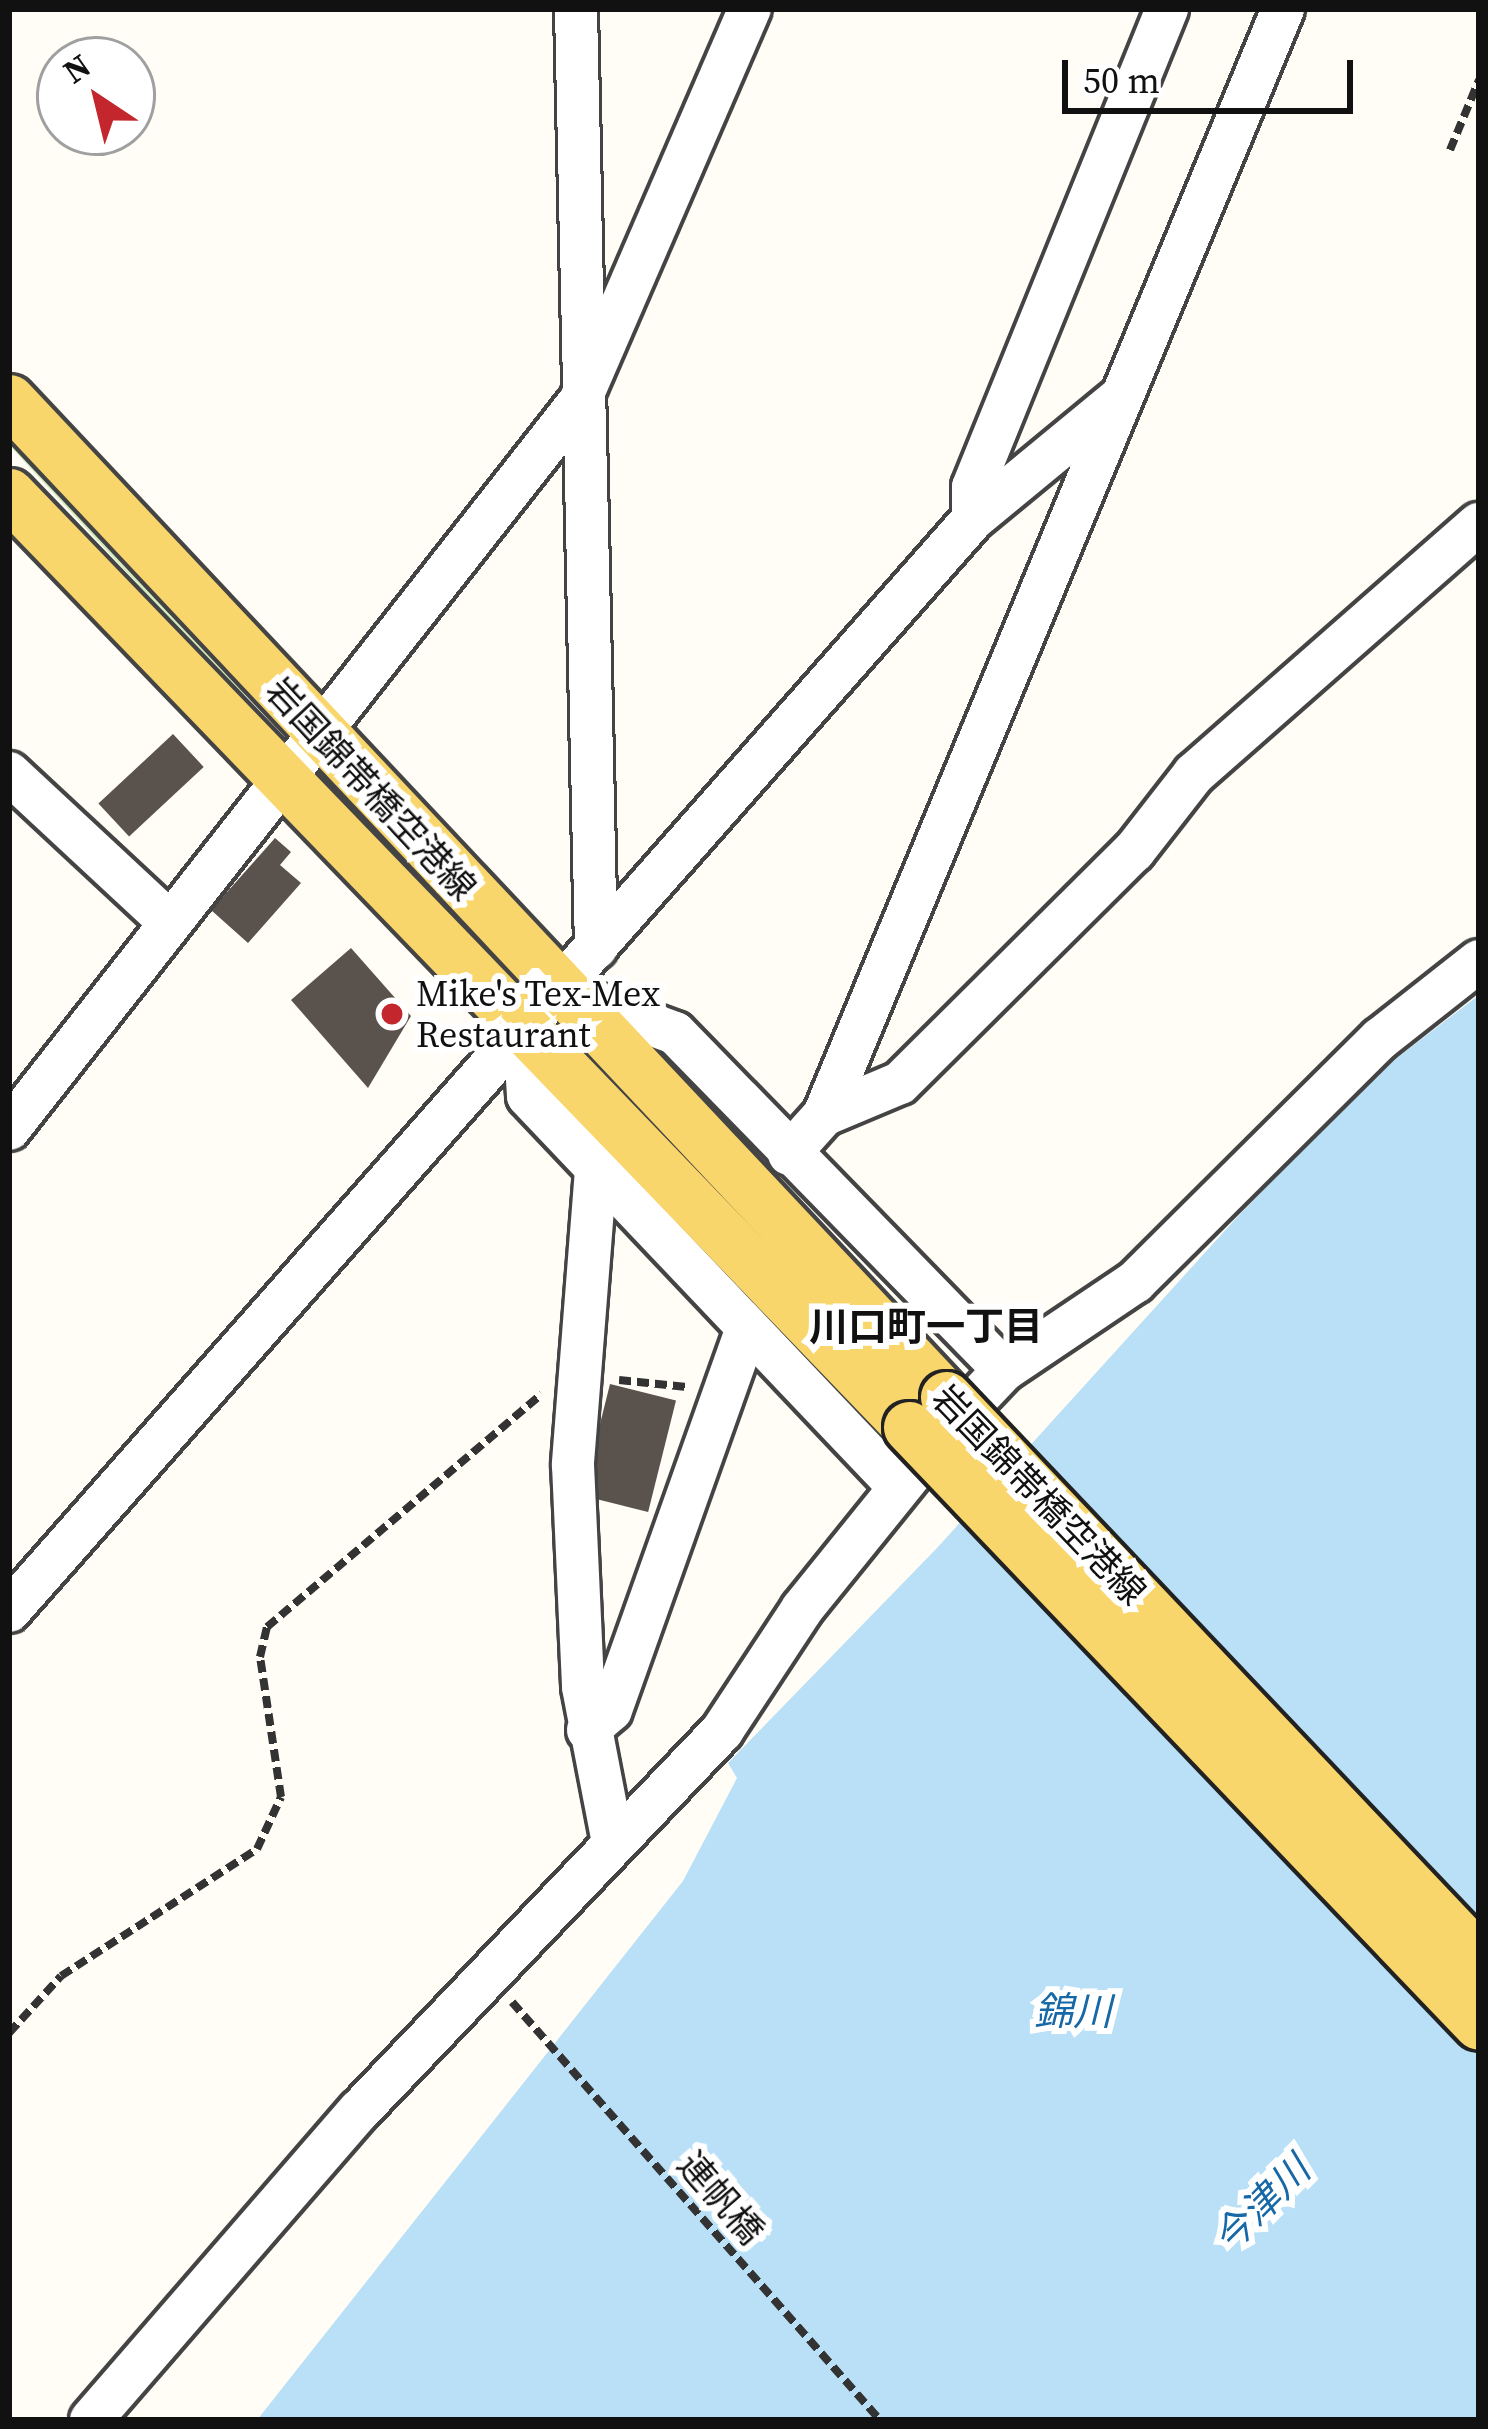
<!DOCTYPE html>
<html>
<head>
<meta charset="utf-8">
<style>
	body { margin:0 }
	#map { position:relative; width:1488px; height:2429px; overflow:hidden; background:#fffdf5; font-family:"Source Serif 4","Noto Sans JP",serif }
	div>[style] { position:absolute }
	.green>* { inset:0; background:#d5ebbd }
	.water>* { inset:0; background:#b9e0f7 }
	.building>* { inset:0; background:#5a524d; transform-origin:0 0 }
	.path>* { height:8px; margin-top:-4px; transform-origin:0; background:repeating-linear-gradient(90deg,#333 0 12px,transparent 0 18px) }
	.roads { filter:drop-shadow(3px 0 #444) drop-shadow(-3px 0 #444) drop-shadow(0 3px #444) drop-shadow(0 -3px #444) }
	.minor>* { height:42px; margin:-21px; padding:0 21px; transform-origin:21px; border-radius:21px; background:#fff }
	.major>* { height:51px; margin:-25.5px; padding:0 25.5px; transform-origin:25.5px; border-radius:25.5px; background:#f9d66b }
	.bridges { filter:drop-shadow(3px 0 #222) drop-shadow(-3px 0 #222) drop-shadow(0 3px #222) drop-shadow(0 -3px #222) }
	.major-bridge>* { height:51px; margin:-25.5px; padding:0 25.5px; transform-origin:25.5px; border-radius:25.5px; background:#f9d66b }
	.dots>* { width:33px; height:33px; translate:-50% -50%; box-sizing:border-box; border:6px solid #fff; border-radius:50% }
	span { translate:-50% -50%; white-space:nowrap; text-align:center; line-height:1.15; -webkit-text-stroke:12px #fff; paint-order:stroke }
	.street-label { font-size:36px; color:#111 }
	.poi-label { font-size:36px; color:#111 }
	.left { translate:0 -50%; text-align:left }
	.neighbourhood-label { font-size:39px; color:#111; font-weight:700 }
	.water-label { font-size:39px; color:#1768a6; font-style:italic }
	.frame { position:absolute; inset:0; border:12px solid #111; pointer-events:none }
	.north { position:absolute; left:36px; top:36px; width:120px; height:120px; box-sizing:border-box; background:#fff; border:3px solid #a0a0a0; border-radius:50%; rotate:325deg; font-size:33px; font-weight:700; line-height:48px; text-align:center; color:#111 }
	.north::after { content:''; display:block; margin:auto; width:42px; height:54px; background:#c4262e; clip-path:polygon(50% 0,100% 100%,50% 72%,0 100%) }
	.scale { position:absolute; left:1062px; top:60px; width:291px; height:54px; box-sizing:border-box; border:6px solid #111; border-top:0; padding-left:15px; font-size:36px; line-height:42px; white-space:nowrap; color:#111; -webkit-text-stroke:9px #fff; paint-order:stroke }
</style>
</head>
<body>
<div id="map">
	<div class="green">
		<i style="clip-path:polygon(9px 417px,251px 694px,240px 695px,9px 445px)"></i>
	</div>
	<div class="water">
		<i style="clip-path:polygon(1479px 995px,1479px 2420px,257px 2420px,683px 1881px,737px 1778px,728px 1763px,937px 1548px,1240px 1214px,1381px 1070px)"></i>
	</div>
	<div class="building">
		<i style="left:173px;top:734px;width:45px;height:102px;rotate:47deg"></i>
		<i style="clip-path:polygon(275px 838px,291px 852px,280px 865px,301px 883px,248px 943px,211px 910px)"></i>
		<i style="clip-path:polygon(351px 948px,411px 1016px,368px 1088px,291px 1000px)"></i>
		<i style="left:610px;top:1384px;width:68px;height:115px;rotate:14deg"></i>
	</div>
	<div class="path">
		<i style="left:1450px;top:150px;width:76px;rotate:-67.5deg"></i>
		<i style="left:619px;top:1380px;width:68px;rotate:5.9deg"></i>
		<i style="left:512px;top:2002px;width:557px;rotate:48.64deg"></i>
		<i style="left:9px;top:2033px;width:77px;rotate:-47.6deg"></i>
		<i style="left:61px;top:1976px;width:234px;rotate:-32.9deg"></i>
		<i style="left:257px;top:1849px;width:57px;rotate:-65.2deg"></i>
		<i style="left:281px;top:1797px;width:142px;rotate:-98.5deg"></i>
		<i style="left:260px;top:1657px;width:31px;rotate:-77deg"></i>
		<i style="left:267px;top:1627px;width:360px;rotate:-40.3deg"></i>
	</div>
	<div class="roads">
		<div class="minor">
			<i style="left:576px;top:9px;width:939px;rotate:88.78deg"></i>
			<i style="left:973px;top:519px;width:32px;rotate:-90deg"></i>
			<i style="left:973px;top:487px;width:516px;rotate:-67.91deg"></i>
			<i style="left:9px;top:773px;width:217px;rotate:42.9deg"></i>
			<i style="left:566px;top:993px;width:116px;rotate:20.2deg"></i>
			<i style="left:675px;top:1033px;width:471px;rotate:45.7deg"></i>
			<i style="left:524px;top:1032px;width:64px;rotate:86.4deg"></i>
			<i style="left:528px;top:1096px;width:538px;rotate:46.51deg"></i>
			<i style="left:824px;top:1115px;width:82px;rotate:-22.8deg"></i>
			<i style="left:900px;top:1083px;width:330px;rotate:-44.8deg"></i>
			<i style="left:1134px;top:851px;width:98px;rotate:-52.1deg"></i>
			<i style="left:1194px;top:774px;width:379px;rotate:-41.3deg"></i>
			<i style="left:9px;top:1129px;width:925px;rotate:-51.89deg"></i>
			<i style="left:580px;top:401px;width:427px;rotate:-66.6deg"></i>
			<i style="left:789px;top:1154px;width:52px;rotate:-48.1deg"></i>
			<i style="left:824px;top:1115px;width:1197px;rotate:-67.46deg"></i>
			<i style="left:596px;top:1170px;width:296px;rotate:94.5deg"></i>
			<i style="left:573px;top:1465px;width:222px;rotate:87.4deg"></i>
			<i style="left:583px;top:1687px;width:159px;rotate:79.1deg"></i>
			<i style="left:9px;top:1611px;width:1457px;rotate:-48.56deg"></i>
			<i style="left:973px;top:519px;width:192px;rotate:-39.5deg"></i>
			<i style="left:588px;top:1730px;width:30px;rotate:-41deg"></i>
			<i style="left:611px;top:1710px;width:403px;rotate:-70.4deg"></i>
			<i style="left:91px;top:2420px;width:410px;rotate:-49.1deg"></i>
			<i style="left:360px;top:2110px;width:524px;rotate:-46.31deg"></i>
			<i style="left:722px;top:1731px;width:146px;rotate:-56.7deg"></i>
			<i style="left:802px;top:1609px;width:226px;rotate:-51.1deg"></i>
			<i style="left:944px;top:1433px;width:87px;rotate:-46.4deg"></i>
			<i style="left:1004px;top:1370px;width:158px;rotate:-33.9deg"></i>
			<i style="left:1135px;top:1282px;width:345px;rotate:-44.8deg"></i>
			<i style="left:1380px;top:1039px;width:126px;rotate:-38.2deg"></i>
		</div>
		<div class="major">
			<i style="left:9px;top:400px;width:1368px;rotate:46.78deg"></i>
			<i style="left:9px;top:494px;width:1296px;rotate:46.03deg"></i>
		</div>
	</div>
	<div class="bridges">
		<div class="major-bridge">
			<i style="left:946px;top:1397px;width:775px;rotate:46.52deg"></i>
			<i style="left:909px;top:1427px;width:825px;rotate:46.33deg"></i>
		</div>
	</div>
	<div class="dots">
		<i style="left:392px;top:1014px;background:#c4262e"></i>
	</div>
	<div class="street-label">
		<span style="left:371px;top:789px;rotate:47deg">岩国錦帯橋空港線</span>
		<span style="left:1039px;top:1495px;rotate:46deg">岩国錦帯橋空港線</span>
		<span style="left:721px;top:2198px;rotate:49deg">連帆橋</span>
	</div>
	<div class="poi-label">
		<span class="left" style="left:416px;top:1014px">Mike's Tex-Mex<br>Restaurant</span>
	</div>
	<div class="neighbourhood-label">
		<span style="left:926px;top:1327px">川口町一丁目</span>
	</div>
	<div class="water-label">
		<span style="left:1073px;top:2012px">錦川</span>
		<span style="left:1262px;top:2205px;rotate:-45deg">今津川</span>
	</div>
	<div class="frame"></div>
	<div class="north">N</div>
	<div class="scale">50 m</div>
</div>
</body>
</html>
